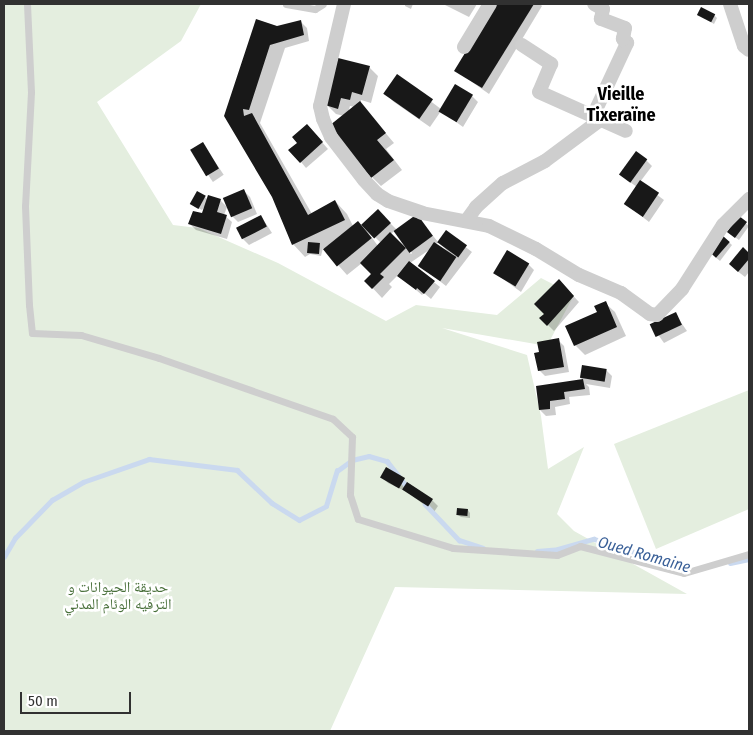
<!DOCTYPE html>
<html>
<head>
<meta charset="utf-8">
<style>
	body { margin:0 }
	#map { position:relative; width:753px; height:735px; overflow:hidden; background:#fff; font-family:"Fira Sans Condensed","Noto Naskh Arabic",sans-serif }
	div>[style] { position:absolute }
	.green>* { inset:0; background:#e4eedf }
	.shadow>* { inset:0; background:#0003; transform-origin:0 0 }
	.stream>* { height:4.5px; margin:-2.25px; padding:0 2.25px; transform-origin:2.25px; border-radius:2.25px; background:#cad9ef }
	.building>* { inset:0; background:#181818; transform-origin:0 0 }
	.lane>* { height:7px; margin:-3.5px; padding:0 3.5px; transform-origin:3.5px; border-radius:3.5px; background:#cecece }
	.street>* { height:14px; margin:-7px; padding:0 7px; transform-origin:7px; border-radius:7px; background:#cecece }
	span { translate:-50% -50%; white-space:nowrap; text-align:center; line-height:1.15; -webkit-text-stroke:5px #fff; paint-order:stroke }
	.park-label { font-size:15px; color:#49703b }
	.water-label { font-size:16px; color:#3a6098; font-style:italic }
	.quarter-label { font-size:18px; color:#000; font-weight:700 }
	.frame { position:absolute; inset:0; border:5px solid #313131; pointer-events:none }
	.scale { position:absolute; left:20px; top:692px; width:111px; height:22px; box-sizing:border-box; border:2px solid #313131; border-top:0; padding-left:6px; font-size:15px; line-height:18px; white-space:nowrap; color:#313131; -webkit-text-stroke:4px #fff; paint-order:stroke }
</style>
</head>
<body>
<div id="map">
	<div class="green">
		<i style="clip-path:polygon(4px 4px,201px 4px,181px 41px,97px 102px,173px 225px,198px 228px,278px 263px,386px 321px,416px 305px,497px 315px,541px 278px,574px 295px,547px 346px,442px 328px,527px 355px,541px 416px,548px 469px,584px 447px,557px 514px,574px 531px,687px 594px,395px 587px,330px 731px,4px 731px)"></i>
		<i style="clip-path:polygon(749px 390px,749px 509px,656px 549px,614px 444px)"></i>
	</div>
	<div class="shadow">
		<i style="clip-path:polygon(405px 4px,413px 4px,411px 9px,405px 6px)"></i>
		<i style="clip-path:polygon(443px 4px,477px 4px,469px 17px)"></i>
		<i style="clip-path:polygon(496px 4px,540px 4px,542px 6px,489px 94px,455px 70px)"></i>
		<i style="clip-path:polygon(714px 15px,717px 18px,714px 24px,702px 17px)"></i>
		<i style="clip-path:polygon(evenodd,257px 21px,278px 29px,278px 27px,301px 22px,307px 28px,309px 41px,285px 48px,260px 123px,312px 214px,335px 201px,347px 214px,353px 226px,358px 222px,362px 226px,378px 211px,397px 230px,417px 216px,438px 242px,446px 232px,472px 252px,446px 286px,419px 265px,429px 250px,410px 263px,440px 287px,431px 299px,424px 293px,422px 295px,398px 275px,389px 284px,392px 287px,382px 298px,366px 281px,373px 274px,362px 263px,347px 275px,323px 248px,321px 256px,310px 254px,305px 257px,293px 244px,273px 197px,226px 116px,257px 21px,368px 230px,381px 243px,378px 246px,367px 231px,368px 230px,257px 21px,395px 230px,412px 253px,411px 254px,391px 234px,395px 230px,257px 21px,439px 242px,447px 251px,446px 252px,436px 244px,439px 242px)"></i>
		<i style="clip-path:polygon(evenodd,369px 67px,378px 76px,371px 103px,361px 100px,361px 104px,394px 143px,386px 149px,402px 170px,381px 186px,372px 177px,344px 116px,336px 114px,327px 105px,369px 67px,350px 106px,355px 107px,348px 113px,350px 106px)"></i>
		<i style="clip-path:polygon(397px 76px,441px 109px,472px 96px,478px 102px,463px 127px,441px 111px,430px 127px,394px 102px,385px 93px)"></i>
		<i style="clip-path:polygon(313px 132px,328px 149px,306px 168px,301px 162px,299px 143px)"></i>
		<i style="left:203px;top:144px;width:37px;height:13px;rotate:56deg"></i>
		<i style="clip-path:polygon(646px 160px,652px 166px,640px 182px,664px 200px,649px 222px,626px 204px,637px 187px,627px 180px)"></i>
		<i style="clip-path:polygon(244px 191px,250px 197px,257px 214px,238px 222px,232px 216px,224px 199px)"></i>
		<i style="clip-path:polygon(205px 197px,208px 200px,208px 197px,221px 201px,227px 207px,224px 215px,232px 222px,227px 239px,196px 230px,190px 224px,203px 215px,205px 206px,202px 210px,194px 206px)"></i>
		<i style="clip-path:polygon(261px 216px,272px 233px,249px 245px,243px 239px)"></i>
		<i style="clip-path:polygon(739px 218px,749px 226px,739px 240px,732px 235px)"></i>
		<i style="clip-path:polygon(724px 238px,732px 245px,720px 261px,714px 256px)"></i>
		<i style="clip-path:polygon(743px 249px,749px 255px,749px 272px,745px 277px,736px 270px)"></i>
		<i style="clip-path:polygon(528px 264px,534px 270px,521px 292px,495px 273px)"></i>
		<i style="clip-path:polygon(559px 281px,579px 302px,554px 331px,541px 318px,546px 314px)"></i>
		<i style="clip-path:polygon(605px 303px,615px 312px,626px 336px,585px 355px,575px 345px)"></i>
		<i style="clip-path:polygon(675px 314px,687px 331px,664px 343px,652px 326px)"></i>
		<i style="clip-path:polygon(558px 340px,564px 346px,569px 372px,545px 376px,539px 370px,540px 353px)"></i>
		<i style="clip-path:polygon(606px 370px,612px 376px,610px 388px,586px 384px,589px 387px,590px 395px,569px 397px,570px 404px,555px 407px,556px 415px,546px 416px,540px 410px,537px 387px,583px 381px,581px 378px)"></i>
		<i style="clip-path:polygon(387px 468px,432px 500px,438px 506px,434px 512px,407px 492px,388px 483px,382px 477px)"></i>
		<i style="clip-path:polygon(468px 510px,470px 513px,470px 518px,461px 517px,458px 515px)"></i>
	</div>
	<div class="stream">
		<i style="left:425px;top:504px;width:50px;rotate:46.6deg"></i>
		<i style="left:459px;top:540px;width:25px;rotate:18deg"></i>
		<i style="left:537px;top:551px;width:21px;rotate:-5deg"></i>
		<i style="left:558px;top:549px;width:37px;rotate:-16deg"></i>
		<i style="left:594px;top:539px;width:101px;rotate:17.9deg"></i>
		<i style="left:4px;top:557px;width:22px;rotate:-60deg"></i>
		<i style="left:15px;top:538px;width:53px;rotate:-45.8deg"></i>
		<i style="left:52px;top:500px;width:36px;rotate:-30deg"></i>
		<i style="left:83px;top:482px;width:70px;rotate:-19.2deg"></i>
		<i style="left:149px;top:459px;width:89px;rotate:7.1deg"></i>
		<i style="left:237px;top:470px;width:48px;rotate:43.3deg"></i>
		<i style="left:272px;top:503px;width:32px;rotate:32deg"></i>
		<i style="left:299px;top:520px;width:30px;rotate:-27deg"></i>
		<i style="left:326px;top:506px;width:37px;rotate:-73deg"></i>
		<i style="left:337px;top:471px;width:19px;rotate:-36deg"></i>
		<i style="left:352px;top:460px;width:17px;rotate:-13deg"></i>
		<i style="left:369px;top:456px;width:19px;rotate:16deg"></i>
		<i style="left:387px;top:461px;width:34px;rotate:52deg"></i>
		<i style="left:730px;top:563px;width:19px;rotate:-12deg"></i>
	</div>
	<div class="building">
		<i style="clip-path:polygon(495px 4px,534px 4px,482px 88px,454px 71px)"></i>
		<i style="left:701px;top:7px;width:16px;height:9px;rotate:27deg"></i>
		<i style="clip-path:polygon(256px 19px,277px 26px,301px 20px,304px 35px,270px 45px,249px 110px,243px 109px,244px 116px,252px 113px,308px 215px,335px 200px,345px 220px,292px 245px,272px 197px,224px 116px)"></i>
		<i style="clip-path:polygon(338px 58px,370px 66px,362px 95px,352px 92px,350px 100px,341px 98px,338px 109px,325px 105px)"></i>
		<i style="left:397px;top:74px;width:44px;height:24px;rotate:35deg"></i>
		<i style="left:455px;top:84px;width:21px;height:32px;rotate:31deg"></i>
		<i style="clip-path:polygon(360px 101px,386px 133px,377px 140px,394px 160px,371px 178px,329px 126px)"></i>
		<i style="clip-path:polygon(307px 124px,323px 142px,300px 163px,288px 150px,297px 143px,292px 137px)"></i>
		<i style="left:203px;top:142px;width:31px;height:15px;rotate:59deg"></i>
		<i style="left:636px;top:151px;width:14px;height:29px;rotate:36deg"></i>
		<i style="left:640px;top:180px;width:23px;height:29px;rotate:34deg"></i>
		<i style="left:244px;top:189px;width:21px;height:23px;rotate:67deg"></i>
		<i style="left:197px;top:191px;width:10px;height:15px;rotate:29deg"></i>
		<i style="clip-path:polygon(208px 195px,221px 199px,217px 212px,227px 215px,221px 234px,188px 224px,193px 211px,202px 213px)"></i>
		<i style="left:378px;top:209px;width:19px;height:23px;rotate:47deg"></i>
		<i style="left:417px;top:214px;width:27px;height:29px;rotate:54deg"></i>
		<i style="left:261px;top:215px;width:13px;height:28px;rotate:63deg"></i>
		<i style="left:739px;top:216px;width:10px;height:20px;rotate:37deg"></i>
		<i style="left:358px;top:221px;width:22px;height:45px;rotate:51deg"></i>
		<i style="left:446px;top:230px;width:26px;height:15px;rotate:36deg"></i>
		<i style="clip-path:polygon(390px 232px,406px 248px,380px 274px,384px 277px,372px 289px,364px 281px,371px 274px,360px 263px)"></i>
		<i style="left:723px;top:236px;width:9px;height:21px;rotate:41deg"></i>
		<i style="left:308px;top:242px;width:12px;height:11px;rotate:5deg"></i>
		<i style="left:434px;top:242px;width:27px;height:29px;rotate:34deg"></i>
		<i style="clip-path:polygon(743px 247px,749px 253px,749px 259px,738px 272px,729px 264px)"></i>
		<i style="left:507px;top:250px;width:26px;height:27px;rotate:31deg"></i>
		<i style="clip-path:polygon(409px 261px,435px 281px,424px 294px,417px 288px,416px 290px,397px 276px)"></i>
		<i style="clip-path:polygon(559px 279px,574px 296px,547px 326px,539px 318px,544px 314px,534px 304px)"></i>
		<i style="clip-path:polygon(606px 301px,617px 327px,574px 346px,565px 326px,597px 312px,594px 306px)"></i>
		<i style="left:676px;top:312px;width:14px;height:29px;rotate:65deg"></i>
		<i style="clip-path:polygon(559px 338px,564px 367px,538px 371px,534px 353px,539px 352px,537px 342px)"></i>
		<i style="left:582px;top:365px;width:25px;height:13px;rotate:9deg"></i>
		<i style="clip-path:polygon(583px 379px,585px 389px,564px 392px,565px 399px,550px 401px,550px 409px,539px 410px,536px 386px)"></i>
		<i style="left:386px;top:467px;width:22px;height:12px;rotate:30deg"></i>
		<i style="left:407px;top:482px;width:31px;height:9px;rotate:33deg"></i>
		<i style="left:457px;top:508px;width:11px;height:7px;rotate:5deg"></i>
	</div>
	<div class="lane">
		<i style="left:27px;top:4px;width:88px;rotate:87.4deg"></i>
		<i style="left:31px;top:92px;width:114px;rotate:93deg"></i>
		<i style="left:25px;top:206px;width:99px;rotate:87.7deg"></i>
		<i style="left:29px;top:305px;width:28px;rotate:84deg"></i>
		<i style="left:32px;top:333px;width:49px;rotate:2.3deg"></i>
		<i style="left:81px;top:335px;width:81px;rotate:16.4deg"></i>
		<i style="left:159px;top:358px;width:184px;rotate:19.3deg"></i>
		<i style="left:333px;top:419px;width:26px;rotate:43deg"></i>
		<i style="left:352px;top:437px;width:58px;rotate:92deg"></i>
		<i style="left:350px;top:495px;width:25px;rotate:72deg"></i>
		<i style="left:358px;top:519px;width:99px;rotate:17deg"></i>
		<i style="left:453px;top:548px;width:104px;rotate:3.9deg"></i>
		<i style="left:557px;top:555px;width:25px;rotate:-21deg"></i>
		<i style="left:580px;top:546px;width:107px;rotate:14.6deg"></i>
		<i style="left:684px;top:573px;width:68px;rotate:-16.3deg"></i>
		<i style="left:286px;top:4px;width:29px;rotate:10deg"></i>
		<i style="left:315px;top:9px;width:9px;rotate:-32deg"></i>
	</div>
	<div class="street">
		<i style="left:344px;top:4px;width:105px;rotate:103.2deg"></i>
		<i style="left:320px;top:106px;width:13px;rotate:77deg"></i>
		<i style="left:323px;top:119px;width:20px;rotate:66deg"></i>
		<i style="left:331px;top:137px;width:54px;rotate:52.5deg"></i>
		<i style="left:364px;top:180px;width:19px;rotate:47deg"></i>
		<i style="left:377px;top:194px;width:13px;rotate:32deg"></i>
		<i style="left:388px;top:201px;width:36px;rotate:19deg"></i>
		<i style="left:422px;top:213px;width:68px;rotate:11deg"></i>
		<i style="left:489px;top:226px;width:52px;rotate:26.1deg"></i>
		<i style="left:536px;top:249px;width:50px;rotate:31.2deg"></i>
		<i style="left:579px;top:275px;width:46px;rotate:23.2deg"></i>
		<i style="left:621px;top:293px;width:36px;rotate:36deg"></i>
		<i style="left:650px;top:314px;width:7px;rotate:8deg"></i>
		<i style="left:657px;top:315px;width:36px;rotate:-46deg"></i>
		<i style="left:682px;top:289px;width:76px;rotate:-57.4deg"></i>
		<i style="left:723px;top:225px;width:37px;rotate:-45deg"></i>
		<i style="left:730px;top:4px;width:44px;rotate:71.6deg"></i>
		<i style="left:744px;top:46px;width:6px;rotate:39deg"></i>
		<i style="left:522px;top:45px;width:35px;rotate:33deg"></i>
		<i style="left:551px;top:64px;width:30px;rotate:113deg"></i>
		<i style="left:539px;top:92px;width:95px;rotate:24.1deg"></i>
		<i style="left:464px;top:47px;width:50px;rotate:-58.8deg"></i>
		<i style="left:593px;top:116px;width:81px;rotate:-65deg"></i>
		<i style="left:627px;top:43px;width:6px;rotate:-135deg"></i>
		<i style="left:623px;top:39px;width:11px;rotate:-80deg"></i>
		<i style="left:625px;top:28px;width:26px;rotate:-159deg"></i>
		<i style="left:601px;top:19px;width:10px;rotate:-79deg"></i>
		<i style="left:603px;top:9px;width:10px;rotate:-151deg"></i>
		<i style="left:466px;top:221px;width:17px;rotate:-54deg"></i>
		<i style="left:476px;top:207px;width:36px;rotate:-42deg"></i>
		<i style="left:503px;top:183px;width:47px;rotate:-27.6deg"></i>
		<i style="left:545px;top:161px;width:69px;rotate:-36.7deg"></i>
	</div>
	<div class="park-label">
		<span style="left:118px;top:596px">حديقة الحيوانات و<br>الترفيه الوئام المدني</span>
	</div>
	<div class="water-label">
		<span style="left:644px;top:555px;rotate:16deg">Oued Romaine</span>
	</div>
	<div class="quarter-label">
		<span style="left:621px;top:105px">Vieille<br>Tixeraïne</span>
	</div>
	<div class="frame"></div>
	<div class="scale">50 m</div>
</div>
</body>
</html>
